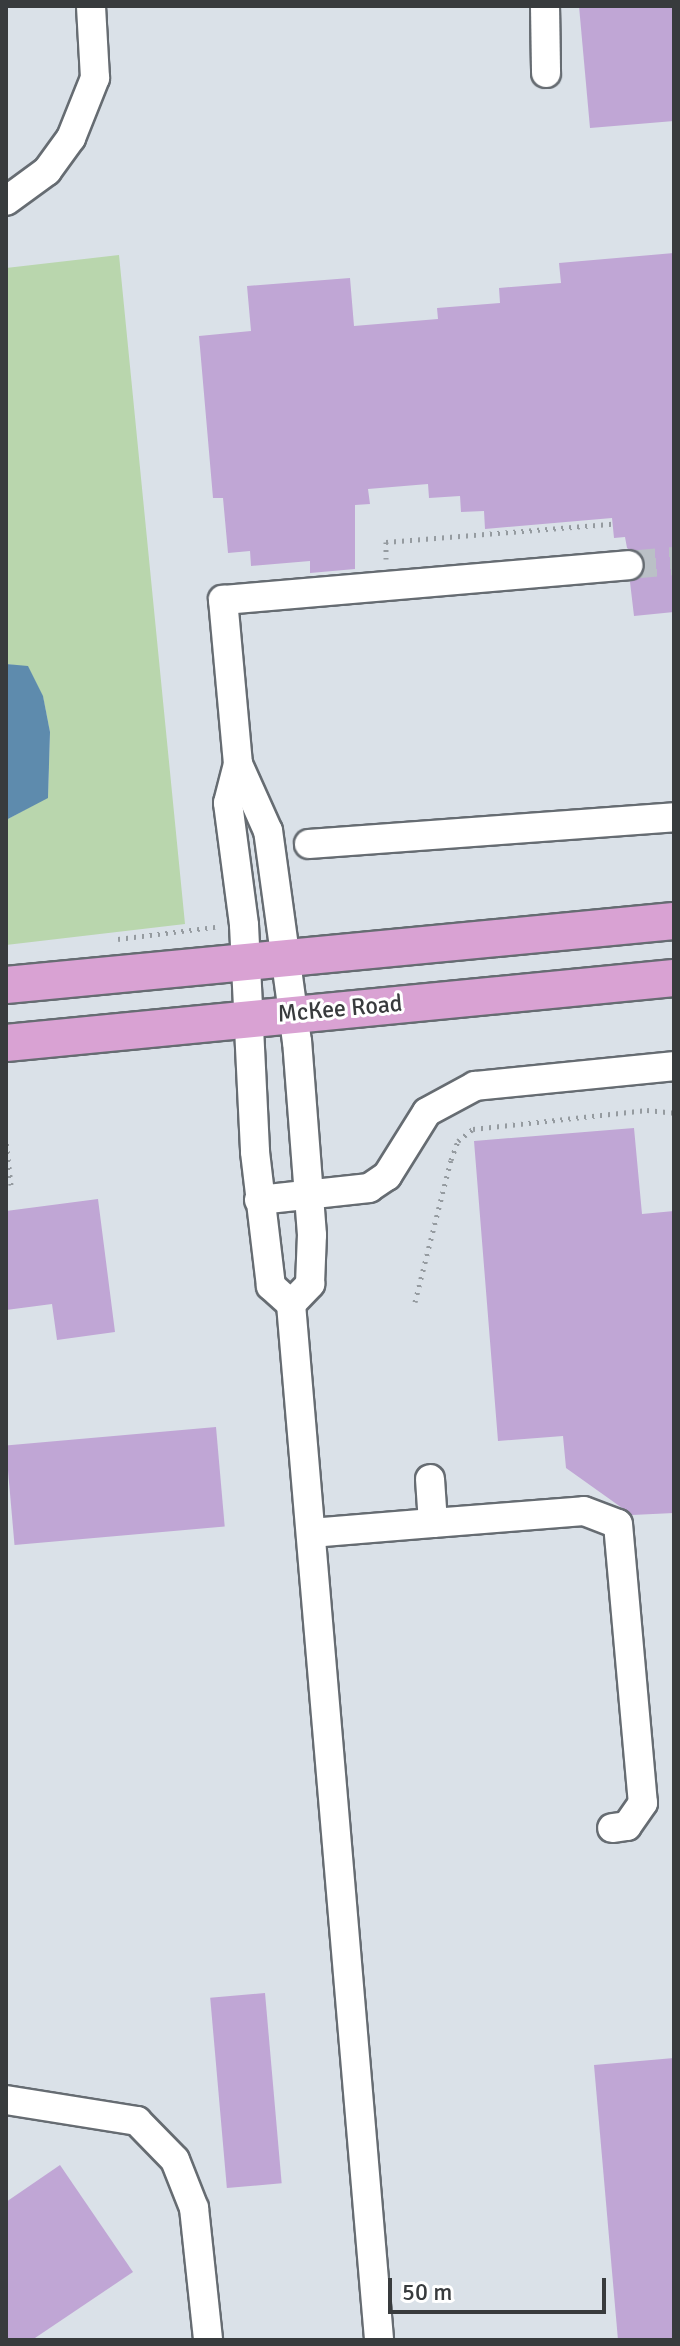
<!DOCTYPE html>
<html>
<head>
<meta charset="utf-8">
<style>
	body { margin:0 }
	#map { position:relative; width:680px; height:2346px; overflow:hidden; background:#dae1e8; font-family:Signika,sans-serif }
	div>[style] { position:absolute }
	.green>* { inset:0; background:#b9d6ad }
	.water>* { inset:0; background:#5e8bad }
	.building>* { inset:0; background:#c0a6d5; transform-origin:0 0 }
	.minor-tunnel>* { height:28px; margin-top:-14px; transform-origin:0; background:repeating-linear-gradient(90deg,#bac0c6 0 28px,transparent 0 42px) }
	.path>* { height:5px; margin-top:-2.5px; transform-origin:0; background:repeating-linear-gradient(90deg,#959ba0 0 2px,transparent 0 8px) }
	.roads { filter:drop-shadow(2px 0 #666c72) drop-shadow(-2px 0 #666c72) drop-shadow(0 2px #666c72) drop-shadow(0 -2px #666c72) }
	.minor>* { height:28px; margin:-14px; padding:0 14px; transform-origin:14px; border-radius:14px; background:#fff }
	.major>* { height:36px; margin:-18px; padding:0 18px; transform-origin:18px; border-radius:18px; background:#d9a2d3 }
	span { translate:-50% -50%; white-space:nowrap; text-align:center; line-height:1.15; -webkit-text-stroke:6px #fff; paint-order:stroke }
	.street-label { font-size:24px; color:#383b3d }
	.frame { position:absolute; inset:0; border:8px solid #383b3d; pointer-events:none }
	.scale { position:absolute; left:388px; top:2278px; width:218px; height:36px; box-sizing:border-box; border:4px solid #383b3d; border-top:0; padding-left:10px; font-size:24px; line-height:28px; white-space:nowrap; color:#383b3d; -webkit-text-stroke:6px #fff; paint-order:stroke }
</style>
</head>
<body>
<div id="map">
	<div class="green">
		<i style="clip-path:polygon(119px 255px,185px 924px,6px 945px,6px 820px,48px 797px,50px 732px,43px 697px,28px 667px,6px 664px,6px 268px)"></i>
	</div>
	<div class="water">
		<i style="clip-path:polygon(6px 664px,28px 666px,43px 696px,50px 732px,48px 798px,6px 820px)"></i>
	</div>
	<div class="building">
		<i style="clip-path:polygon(579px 6px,674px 6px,674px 121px,590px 128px)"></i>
		<i style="clip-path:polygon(674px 253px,674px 612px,634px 616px,630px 582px,645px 563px,627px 548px,625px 537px,614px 538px,612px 518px,485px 529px,484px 511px,461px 512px,460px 496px,429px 498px,428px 484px,368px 489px,370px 504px,355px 505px,355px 569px,310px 573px,310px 561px,251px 566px,250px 551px,228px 553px,223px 498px,213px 498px,199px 336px,251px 331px,247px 286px,350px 278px,354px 326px,438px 319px,437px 308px,500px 303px,499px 288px,561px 283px,559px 263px)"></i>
		<i style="clip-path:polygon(634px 1128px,642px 1214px,674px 1211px,674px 1513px,632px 1515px,566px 1468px,563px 1436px,498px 1441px,474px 1141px)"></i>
		<i style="clip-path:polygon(98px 1199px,115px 1332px,57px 1340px,52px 1304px,6px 1310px,6px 1211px)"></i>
		<i style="left:216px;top:1427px;width:100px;height:211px;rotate:85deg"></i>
		<i style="left:265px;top:1993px;width:191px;height:55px;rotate:85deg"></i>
		<i style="clip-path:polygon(674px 2058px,674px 2340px,618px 2340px,594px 2065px)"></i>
		<i style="clip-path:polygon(60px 2165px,133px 2272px,32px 2340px,6px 2340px,6px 2202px)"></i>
	</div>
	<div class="minor-tunnel">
		<i style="left:628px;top:565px;width:46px;rotate:-5deg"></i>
	</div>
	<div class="path">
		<i style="left:386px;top:559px;width:17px;rotate:-90deg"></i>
		<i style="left:386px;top:542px;width:227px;rotate:-4.6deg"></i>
		<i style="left:118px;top:939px;width:98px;rotate:-7.1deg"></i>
		<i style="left:6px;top:1186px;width:5px;rotate:-11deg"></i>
		<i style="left:11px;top:1185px;width:45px;rotate:-96.3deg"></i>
		<i style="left:415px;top:1302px;width:146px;rotate:-75.8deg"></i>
		<i style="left:451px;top:1160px;width:20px;rotate:-70deg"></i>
		<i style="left:458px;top:1141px;width:19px;rotate:-39deg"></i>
		<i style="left:473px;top:1129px;width:175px;rotate:-6.2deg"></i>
		<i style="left:647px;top:1110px;width:27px;rotate:6deg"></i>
	</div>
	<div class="roads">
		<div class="minor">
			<i style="left:545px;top:6px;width:67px;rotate:89.1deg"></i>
			<i style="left:6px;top:201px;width:51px;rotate:-36.2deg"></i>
			<i style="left:47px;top:171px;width:41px;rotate:-54deg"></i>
			<i style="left:71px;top:138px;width:65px;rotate:-68.2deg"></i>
			<i style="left:95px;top:78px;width:72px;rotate:-93.2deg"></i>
			<i style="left:238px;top:764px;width:40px;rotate:104.4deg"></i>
			<i style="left:228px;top:803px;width:123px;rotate:82.5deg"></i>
			<i style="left:244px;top:925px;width:227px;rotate:87.2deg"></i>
			<i style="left:255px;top:1152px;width:135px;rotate:83.2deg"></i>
			<i style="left:271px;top:1286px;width:27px;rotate:42deg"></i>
			<i style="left:291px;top:1304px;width:1040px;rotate:85.14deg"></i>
			<i style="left:309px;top:844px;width:366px;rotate:-4.2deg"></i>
			<i style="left:259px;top:1200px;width:111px;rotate:-6.2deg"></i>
			<i style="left:369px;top:1188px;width:22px;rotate:-34deg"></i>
			<i style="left:387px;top:1176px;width:75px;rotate:-58deg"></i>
			<i style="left:427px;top:1112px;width:55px;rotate:-28.4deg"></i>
			<i style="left:475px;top:1086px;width:200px;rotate:-5.7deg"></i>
			<i style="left:291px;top:1304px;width:28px;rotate:-46deg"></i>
			<i style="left:310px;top:1284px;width:49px;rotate:-87.7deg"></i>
			<i style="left:312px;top:1235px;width:194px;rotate:-94.4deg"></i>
			<i style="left:297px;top:1042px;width:213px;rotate:-97.8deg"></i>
			<i style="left:268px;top:831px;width:73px;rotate:-114.1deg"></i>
			<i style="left:238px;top:764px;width:165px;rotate:-95.2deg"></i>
			<i style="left:223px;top:600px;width:407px;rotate:-4.9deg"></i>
			<i style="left:433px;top:1523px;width:151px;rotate:-4.5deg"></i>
			<i style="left:584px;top:1511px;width:36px;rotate:21deg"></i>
			<i style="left:618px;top:1524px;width:280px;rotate:84.9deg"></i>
			<i style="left:643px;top:1803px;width:28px;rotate:125deg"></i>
			<i style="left:627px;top:1826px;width:15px;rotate:172deg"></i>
			<i style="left:311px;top:1533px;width:122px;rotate:-4.7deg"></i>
			<i style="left:433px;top:1523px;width:44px;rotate:-93.9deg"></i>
			<i style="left:6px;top:2100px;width:133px;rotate:9.1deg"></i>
			<i style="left:137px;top:2121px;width:54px;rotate:45.7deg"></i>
			<i style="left:175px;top:2160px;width:52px;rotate:68.4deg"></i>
			<i style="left:194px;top:2208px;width:133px;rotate:83.9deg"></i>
		</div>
		<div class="major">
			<i style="left:6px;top:985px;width:671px;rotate:-5.47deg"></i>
			<i style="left:6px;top:1043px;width:671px;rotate:-5.56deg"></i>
		</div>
	</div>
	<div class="street-label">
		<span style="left:340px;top:1009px;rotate:-5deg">McKee Road</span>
	</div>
	<div class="frame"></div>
	<div class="scale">50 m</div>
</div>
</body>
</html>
